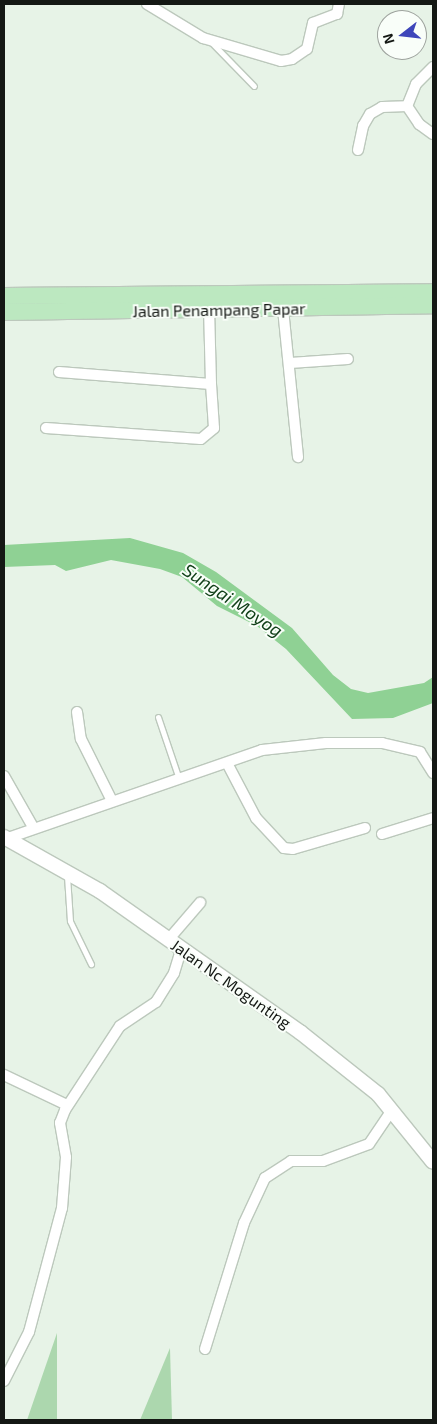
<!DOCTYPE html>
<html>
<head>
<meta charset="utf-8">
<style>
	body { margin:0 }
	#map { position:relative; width:437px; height:1424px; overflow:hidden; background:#e7f3e7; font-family:"Exo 2",sans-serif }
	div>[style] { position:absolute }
	.green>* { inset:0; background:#acd7ae }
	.water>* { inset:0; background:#8fd194 }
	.roads { filter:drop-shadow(1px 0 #bcc8bc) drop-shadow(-1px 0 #bcc8bc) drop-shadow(0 1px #bcc8bc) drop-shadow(0 -1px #bcc8bc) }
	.service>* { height:5px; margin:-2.5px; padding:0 2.5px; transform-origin:2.5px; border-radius:2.5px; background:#fff }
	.minor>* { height:10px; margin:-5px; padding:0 5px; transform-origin:5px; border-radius:5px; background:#fff }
	.tertiary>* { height:14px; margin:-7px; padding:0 7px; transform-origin:7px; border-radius:7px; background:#fff }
	.primary>* { height:16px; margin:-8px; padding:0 8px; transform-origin:8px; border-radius:8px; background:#bce8c0 }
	span { translate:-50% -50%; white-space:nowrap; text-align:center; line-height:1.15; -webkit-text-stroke:4px #f9fef9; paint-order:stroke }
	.street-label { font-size:16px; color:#141814 }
	.water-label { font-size:18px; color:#114019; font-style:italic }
	.frame { position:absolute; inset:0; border:5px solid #141814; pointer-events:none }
	.north { position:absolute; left:377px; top:10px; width:50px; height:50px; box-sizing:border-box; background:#f9fef9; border:1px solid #9da29d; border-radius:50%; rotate:254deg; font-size:14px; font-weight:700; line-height:20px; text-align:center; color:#141814 }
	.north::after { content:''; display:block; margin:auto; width:18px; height:22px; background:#3e46ba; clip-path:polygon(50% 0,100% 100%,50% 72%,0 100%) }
</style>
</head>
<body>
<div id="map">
	<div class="green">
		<i style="clip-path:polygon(57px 1333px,57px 1420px,27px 1420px)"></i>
		<i style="clip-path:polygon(170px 1348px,172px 1420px,140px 1420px)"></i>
	</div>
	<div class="water">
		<i style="clip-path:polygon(130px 538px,183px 553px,216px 572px,292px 628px,333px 675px,351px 689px,368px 693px,424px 683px,433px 677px,433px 703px,393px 718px,352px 719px,286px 649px,257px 626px,217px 606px,182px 577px,160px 569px,111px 560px,66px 571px,55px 565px,4px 567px,4px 545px)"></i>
	</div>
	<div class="roads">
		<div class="service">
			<i style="left:212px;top:43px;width:60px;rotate:45.7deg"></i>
			<i style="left:158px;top:717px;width:65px;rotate:71.3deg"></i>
			<i style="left:67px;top:876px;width:45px;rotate:86.2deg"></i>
			<i style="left:70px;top:921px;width:48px;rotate:64deg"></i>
		</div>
		<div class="minor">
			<i style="left:147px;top:4px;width:66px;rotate:31.3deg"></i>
			<i style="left:203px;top:38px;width:81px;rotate:16.4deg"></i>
			<i style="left:281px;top:61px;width:11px;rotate:-10deg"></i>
			<i style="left:292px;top:59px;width:18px;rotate:-34deg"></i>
			<i style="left:307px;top:49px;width:27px;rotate:-77deg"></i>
			<i style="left:313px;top:23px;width:26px;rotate:-21deg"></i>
			<i style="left:337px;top:14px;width:10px;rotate:-79deg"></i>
			<i style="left:433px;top:67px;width:24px;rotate:135deg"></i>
			<i style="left:416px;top:84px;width:24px;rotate:112deg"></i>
			<i style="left:407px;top:106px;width:22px;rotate:56deg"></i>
			<i style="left:419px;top:124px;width:17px;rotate:36deg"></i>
			<i style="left:358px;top:150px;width:25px;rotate:-78deg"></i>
			<i style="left:363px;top:126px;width:14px;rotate:-60deg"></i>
			<i style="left:370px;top:114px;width:14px;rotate:-30deg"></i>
			<i style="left:382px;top:107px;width:25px;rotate:-2deg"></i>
			<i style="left:283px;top:309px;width:149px;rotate:84.2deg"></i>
			<i style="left:290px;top:363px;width:58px;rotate:-3.9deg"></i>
			<i style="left:59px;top:372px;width:152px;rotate:4.5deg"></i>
			<i style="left:211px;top:384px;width:74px;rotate:-91.5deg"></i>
			<i style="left:46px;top:428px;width:155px;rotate:4.1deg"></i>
			<i style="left:201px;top:439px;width:17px;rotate:-40deg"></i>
			<i style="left:214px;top:428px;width:44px;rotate:-93.9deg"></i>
			<i style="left:77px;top:712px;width:27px;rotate:82deg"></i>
			<i style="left:81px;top:739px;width:69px;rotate:63.4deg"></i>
			<i style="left:227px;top:763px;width:62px;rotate:62.2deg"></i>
			<i style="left:256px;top:818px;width:41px;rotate:47deg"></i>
			<i style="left:284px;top:848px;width:9px;rotate:6deg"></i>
			<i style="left:293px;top:849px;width:75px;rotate:-16.3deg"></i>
			<i style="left:4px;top:776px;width:59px;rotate:60.4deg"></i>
			<i style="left:382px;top:834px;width:53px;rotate:-17.4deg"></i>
			<i style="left:8px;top:838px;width:269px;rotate:-19.1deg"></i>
			<i style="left:262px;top:750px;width:64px;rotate:-6.2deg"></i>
			<i style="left:326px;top:743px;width:56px"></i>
			<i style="left:382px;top:743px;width:39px;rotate:13deg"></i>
			<i style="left:420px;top:752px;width:25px;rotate:58deg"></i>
			<i style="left:169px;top:939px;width:48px;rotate:-49.3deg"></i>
			<i style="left:4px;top:1075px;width:70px;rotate:25.5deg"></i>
			<i style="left:205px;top:1349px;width:132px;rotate:-72.8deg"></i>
			<i style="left:244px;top:1223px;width:50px;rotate:-65deg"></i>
			<i style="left:265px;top:1178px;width:31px;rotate:-33deg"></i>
			<i style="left:291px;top:1161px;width:32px"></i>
			<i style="left:323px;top:1161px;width:49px;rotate:-20.3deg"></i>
			<i style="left:369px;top:1144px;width:41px;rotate:-55.9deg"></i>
			<i style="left:4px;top:1381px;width:55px;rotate:-63deg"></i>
			<i style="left:29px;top:1332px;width:128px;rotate:-75.1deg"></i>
			<i style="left:62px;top:1208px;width:51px;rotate:-85.5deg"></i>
			<i style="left:66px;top:1157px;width:35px;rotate:-100deg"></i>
			<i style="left:60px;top:1123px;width:14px;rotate:-69deg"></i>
			<i style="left:65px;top:1110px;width:100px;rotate:-56.8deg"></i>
			<i style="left:120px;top:1026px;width:43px;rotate:-33.7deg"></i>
			<i style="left:156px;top:1002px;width:34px;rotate:-58deg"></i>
			<i style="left:174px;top:973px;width:24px;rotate:-73deg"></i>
		</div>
		<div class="tertiary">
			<i style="left:4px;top:837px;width:110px;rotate:29.4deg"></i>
			<i style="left:100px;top:891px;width:245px;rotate:35.2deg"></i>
			<i style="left:300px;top:1032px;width:100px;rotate:38.5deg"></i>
			<i style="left:378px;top:1094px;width:87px;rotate:51deg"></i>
		</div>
		<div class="primary">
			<i style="left:4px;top:296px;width:429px;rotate:-0.5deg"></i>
			<i style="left:4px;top:312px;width:429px;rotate:-0.9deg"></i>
		</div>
	</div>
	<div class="street-label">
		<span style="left:219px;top:310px;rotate:-1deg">Jalan Penampang Papar</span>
		<span style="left:231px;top:984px;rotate:35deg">Jalan Nc Mogunting</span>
	</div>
	<div class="water-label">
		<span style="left:233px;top:600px;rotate:34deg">Sungai Moyog</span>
	</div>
	<div class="frame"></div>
	<div class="north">N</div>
</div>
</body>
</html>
